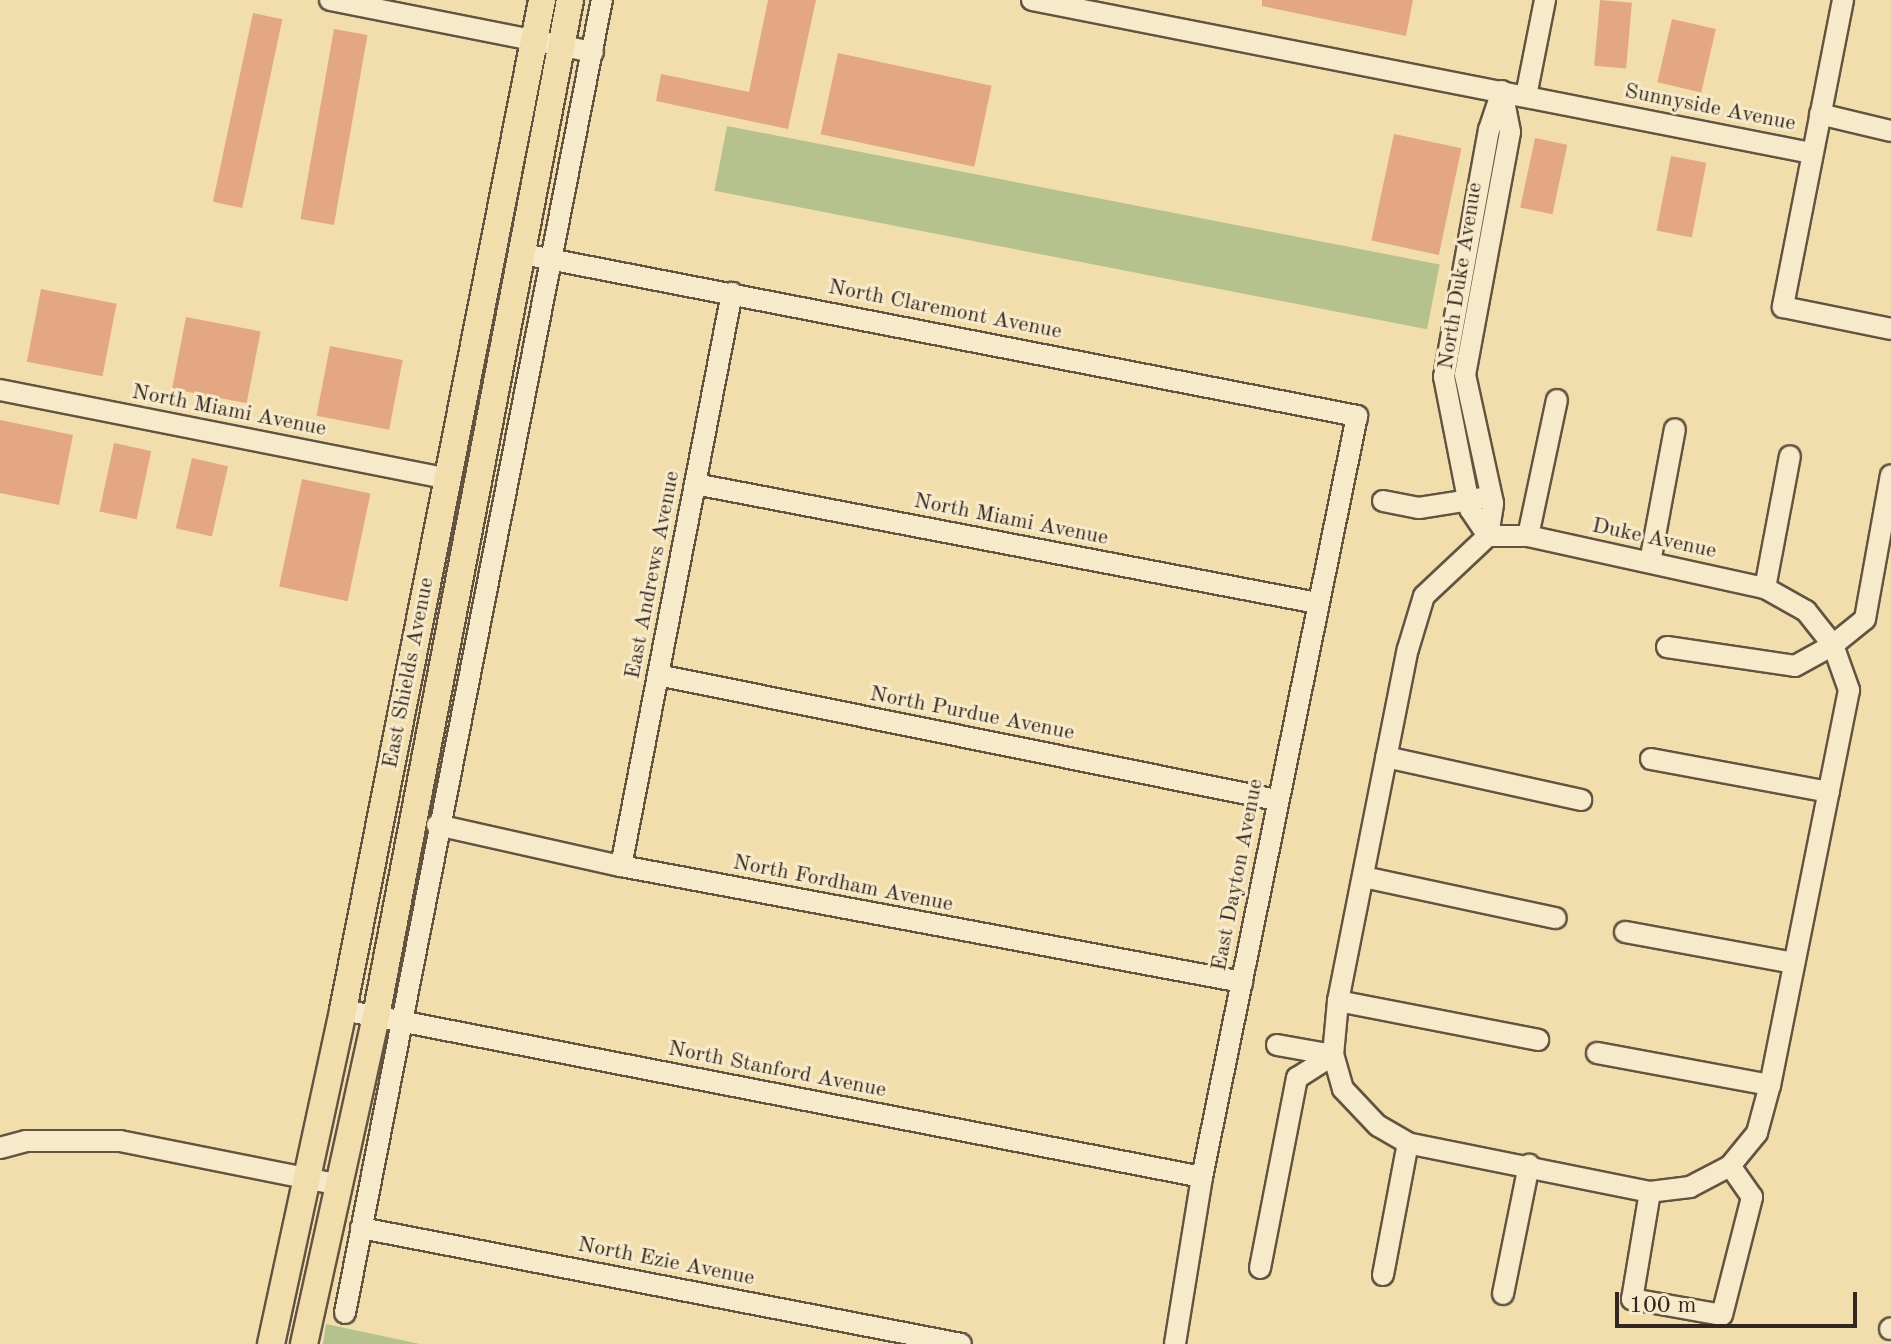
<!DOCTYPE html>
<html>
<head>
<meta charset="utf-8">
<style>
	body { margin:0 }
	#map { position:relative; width:1891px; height:1344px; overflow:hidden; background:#f2dead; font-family:"Old Standard TT",serif }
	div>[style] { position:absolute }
	.green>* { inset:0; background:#b6c28d; transform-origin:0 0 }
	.building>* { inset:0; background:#e3a881; transform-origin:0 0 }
	.roads { filter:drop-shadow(2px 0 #635442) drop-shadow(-2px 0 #635442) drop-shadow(0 2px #635442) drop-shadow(0 -2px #635442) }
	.minor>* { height:20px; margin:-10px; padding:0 10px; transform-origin:10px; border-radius:10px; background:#f7eaca }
	.major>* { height:26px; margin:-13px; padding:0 13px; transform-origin:13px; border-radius:13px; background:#f2dead }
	span { translate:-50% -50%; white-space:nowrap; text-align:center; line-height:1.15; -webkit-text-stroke:6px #f7eaca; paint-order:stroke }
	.street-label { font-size:22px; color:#33261e }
	.scale { position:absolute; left:1615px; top:1292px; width:242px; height:36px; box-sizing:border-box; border:4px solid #33261e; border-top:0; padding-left:10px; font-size:24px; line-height:28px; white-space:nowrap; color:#33261e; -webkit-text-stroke:6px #f7eaca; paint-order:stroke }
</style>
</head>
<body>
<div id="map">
	<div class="green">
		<i style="left:727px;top:126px;width:726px;height:66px;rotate:11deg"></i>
		<i style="clip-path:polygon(326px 1324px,406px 1341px,420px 1344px,323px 1344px)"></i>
	</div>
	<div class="building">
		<i style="clip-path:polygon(768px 0,816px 0,788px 129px,656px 101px,661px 74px,749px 92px)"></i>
		<i style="clip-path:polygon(1262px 0,1413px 0,1406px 36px,1262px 6px)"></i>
		<i style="left:1600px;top:0;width:32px;height:66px;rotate:5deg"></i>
		<i style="left:253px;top:13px;width:30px;height:193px;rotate:12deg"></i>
		<i style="left:1672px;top:19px;width:45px;height:65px;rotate:13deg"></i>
		<i style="left:334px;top:29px;width:34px;height:193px;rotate:10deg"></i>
		<i style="left:838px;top:53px;width:157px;height:83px;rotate:12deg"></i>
		<i style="left:1394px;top:134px;width:69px;height:109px;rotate:12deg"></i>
		<i style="left:1535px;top:138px;width:33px;height:71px;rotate:12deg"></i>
		<i style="left:1671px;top:156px;width:36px;height:76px;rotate:11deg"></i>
		<i style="left:41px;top:289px;width:77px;height:74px;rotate:11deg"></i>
		<i style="left:186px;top:317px;width:76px;height:73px;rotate:11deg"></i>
		<i style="left:330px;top:346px;width:74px;height:71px;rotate:11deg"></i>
		<i style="clip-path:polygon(0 420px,73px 435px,59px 505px,0 493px)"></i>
		<i style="left:114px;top:443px;width:38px;height:70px;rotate:12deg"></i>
		<i style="left:192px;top:458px;width:37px;height:72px;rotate:13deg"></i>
		<i style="left:302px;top:479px;width:70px;height:110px;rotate:12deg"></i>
	</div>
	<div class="roads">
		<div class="minor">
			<i style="left:330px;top:0;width:268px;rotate:11.2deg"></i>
			<i style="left:1032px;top:0;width:794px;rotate:11.11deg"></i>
			<i style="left:1843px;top:0;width:313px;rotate:101.1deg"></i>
			<i style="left:1783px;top:307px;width:110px;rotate:11.5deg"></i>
			<i style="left:1526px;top:96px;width:98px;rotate:-78.8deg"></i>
			<i style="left:1820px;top:114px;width:73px;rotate:13.5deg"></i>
			<i style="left:523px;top:254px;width:850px;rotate:10.99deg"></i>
			<i style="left:1357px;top:416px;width:777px;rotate:101.51deg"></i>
			<i style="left:1202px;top:1177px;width:169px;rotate:99.2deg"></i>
			<i style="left:0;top:390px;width:457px;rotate:11.2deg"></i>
			<i style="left:695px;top:484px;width:633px;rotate:10.83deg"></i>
			<i style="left:1383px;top:501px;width:37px;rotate:11deg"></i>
			<i style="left:1419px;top:508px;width:65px;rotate:-8.9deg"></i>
			<i style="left:1488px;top:536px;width:40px"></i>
			<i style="left:1528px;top:536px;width:243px;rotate:12.4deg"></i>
			<i style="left:1765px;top:588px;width:47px;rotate:29.3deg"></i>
			<i style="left:1806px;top:611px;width:43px;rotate:51.5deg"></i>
			<i style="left:1833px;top:645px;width:48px;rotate:70.4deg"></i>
			<i style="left:1849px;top:690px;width:403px;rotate:101.3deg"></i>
			<i style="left:1770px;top:1085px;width:50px;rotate:105.2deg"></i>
			<i style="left:1757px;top:1133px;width:43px;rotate:129.3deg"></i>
			<i style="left:1730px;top:1166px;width:45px;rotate:152.3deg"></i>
			<i style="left:1690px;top:1187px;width:40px;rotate:172.9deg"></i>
			<i style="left:1650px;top:1192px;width:247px;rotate:-168.6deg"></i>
			<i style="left:1408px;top:1143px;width:34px;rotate:-150deg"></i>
			<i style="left:1378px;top:1126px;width:51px;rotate:-133.4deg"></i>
			<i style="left:1343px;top:1089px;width:35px;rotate:-106deg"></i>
			<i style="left:1333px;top:1055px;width:54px;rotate:-84.7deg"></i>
			<i style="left:1338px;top:1001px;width:359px;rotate:-78.8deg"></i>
			<i style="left:1408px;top:649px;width:55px;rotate:-73.2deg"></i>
			<i style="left:1424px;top:596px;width:88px;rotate:-43.2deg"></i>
			<i style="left:1488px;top:536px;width:32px;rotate:-124deg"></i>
			<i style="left:1470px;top:509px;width:135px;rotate:-101.1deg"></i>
			<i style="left:1444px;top:377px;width:251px;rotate:-79.7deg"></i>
			<i style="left:1489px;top:130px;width:41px;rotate:-71.6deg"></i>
			<i style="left:1488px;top:536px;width:33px;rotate:-81deg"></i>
			<i style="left:1493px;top:503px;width:131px;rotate:-102.3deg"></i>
			<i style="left:1465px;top:375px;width:247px;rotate:-79.5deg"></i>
			<i style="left:1510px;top:132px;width:38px;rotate:-101deg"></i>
			<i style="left:1528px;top:536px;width:139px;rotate:-78deg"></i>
			<i style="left:1650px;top:562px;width:135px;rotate:-79.4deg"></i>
			<i style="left:1765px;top:588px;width:134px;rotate:-79.3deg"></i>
			<i style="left:1667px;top:647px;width:129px;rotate:8.4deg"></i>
			<i style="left:1795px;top:666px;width:43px;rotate:-28.9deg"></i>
			<i style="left:1833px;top:645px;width:41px;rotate:-39.1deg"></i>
			<i style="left:1865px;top:619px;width:146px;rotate:-79.8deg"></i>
			<i style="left:658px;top:675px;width:631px;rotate:11.42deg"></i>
			<i style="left:1386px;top:757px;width:200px;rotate:12.4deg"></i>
			<i style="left:1651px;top:759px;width:181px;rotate:10.5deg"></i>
			<i style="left:437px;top:825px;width:189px;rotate:12.6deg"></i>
			<i style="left:621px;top:866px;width:632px;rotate:10.58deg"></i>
			<i style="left:621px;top:866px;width:584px;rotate:-79.04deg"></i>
			<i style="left:1364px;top:877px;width:196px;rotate:12.1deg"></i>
			<i style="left:1625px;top:932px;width:172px;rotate:10.4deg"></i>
			<i style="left:1338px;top:1001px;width:204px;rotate:11deg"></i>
			<i style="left:343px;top:1010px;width:875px;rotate:11deg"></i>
			<i style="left:1277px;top:1045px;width:57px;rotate:10.1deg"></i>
			<i style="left:1597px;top:1053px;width:176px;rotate:10.5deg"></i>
			<i style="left:0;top:1148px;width:27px;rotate:-15deg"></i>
			<i style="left:26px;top:1141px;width:94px"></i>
			<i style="left:120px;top:1141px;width:220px;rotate:11.3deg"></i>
			<i style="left:1650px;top:1192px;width:109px;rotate:99.5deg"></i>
			<i style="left:1632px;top:1299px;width:91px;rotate:10.1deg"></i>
			<i style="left:1722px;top:1315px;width:122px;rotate:-75.7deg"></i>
			<i style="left:1752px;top:1197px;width:38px;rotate:-125deg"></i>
			<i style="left:361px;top:1228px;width:611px;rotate:10.94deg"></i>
			<i style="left:1260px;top:1268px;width:194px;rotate:-79deg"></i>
			<i style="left:1297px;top:1078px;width:43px;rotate:-32.6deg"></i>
			<i style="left:1383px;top:1275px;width:134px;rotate:-79.3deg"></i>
			<i style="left:1503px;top:1294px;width:132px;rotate:-78.6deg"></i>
			<i style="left:345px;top:1313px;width:1338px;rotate:-78.93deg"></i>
			<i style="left:1890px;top:1329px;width:1px;rotate:-45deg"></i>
		</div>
		<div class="major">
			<i style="left:271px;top:1344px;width:342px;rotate:-77.8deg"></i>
			<i style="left:343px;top:1010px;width:1029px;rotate:-78.85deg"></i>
			<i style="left:304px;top:1344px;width:336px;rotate:-77.6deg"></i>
			<i style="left:376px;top:1016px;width:1034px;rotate:-79.19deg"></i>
		</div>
	</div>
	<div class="street-label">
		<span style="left:1710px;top:108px;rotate:11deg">Sunnyside Avenue</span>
		<span style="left:1461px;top:276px;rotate:-81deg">North Duke Avenue</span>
		<span style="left:945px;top:310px;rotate:11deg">North Claremont Avenue</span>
		<span style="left:229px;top:411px;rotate:11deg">North Miami Avenue</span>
		<span style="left:1011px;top:520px;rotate:11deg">North Miami Avenue</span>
		<span style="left:1654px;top:539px;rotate:12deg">Duke Avenue</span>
		<span style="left:653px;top:575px;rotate:-79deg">East Andrews Avenue</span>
		<span style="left:409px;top:673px;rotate:-79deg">East Shields Avenue</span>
		<span style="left:972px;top:714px;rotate:11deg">North Purdue Avenue</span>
		<span style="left:1238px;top:875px;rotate:-79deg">East Dayton Avenue</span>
		<span style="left:843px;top:884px;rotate:11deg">North Fordham Avenue</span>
		<span style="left:777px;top:1070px;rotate:11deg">North Stanford Avenue</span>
		<span style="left:666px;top:1262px;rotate:11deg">North Ezie Avenue</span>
	</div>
	<div class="scale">100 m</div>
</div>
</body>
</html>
